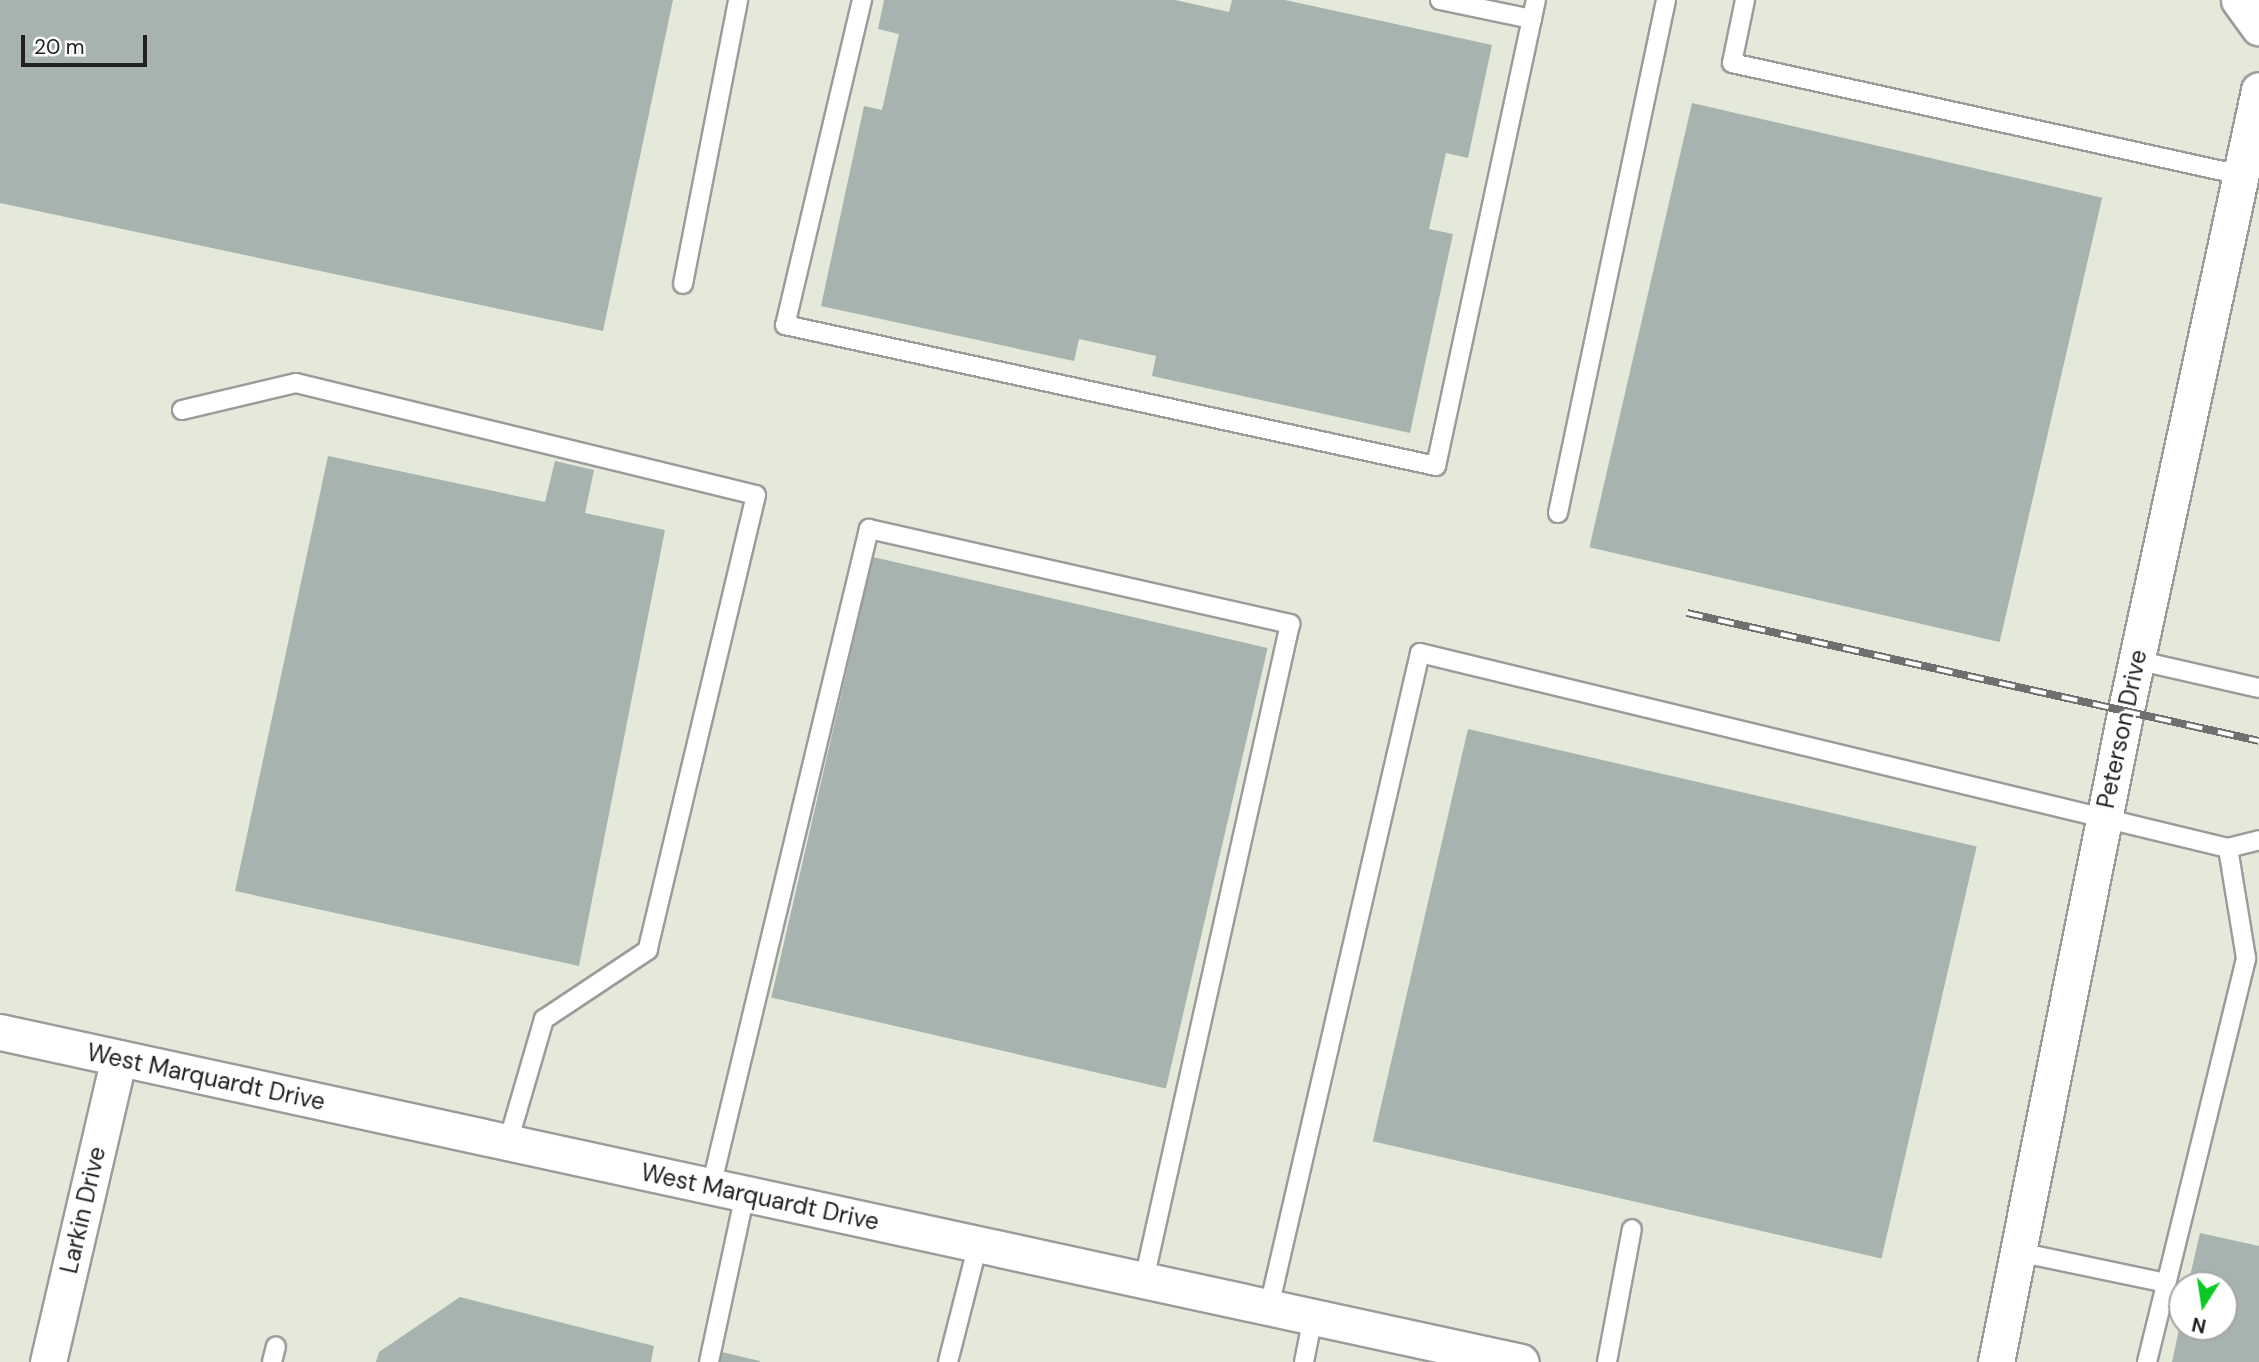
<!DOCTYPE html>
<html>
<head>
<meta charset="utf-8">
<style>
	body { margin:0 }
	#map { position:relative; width:2259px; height:1362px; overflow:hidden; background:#e8f1ef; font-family:"DM Sans",sans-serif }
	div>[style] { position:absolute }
	.industrial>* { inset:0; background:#e4e9da }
	.building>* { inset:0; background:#a7b3ae; transform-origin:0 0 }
	.roads { filter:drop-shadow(2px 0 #9b9b9b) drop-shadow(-2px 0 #9b9b9b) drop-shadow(0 2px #9b9b9b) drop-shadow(0 -2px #9b9b9b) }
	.service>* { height:18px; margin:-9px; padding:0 9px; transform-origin:9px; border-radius:9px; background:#fff }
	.minor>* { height:35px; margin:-17.5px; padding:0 17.5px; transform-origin:17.5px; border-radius:17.5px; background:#fff }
	.rail>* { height:8px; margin-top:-4px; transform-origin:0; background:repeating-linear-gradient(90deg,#fff 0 16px,#6f6f6f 0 32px); box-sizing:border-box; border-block:2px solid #6f6f6f }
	span { translate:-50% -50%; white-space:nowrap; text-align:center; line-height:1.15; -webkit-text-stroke:5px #fff; paint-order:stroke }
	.street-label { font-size:24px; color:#212121 }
	.north { position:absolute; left:2168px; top:1271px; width:70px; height:70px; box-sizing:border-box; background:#fff; border:2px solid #a6a6a6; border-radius:50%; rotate:192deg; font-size:19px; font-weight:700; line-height:28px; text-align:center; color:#212121 }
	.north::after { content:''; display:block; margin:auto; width:24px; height:32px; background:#09c923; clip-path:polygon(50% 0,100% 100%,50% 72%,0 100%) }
	.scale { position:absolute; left:21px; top:35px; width:126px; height:32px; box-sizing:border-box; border:4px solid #212121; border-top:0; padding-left:9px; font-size:21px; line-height:24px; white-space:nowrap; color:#212121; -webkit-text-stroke:5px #fff; paint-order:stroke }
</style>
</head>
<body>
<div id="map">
	<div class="industrial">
		<i style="clip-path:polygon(evenodd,0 0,2259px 0,2259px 1362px,0 1362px,0 0,2182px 1285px,2224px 1285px,2224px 1327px,2182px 1327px,2182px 1285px)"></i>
	</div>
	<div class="building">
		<i style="clip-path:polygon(0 0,673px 0,603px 331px,0 203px)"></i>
		<i style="clip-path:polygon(884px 0,1175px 0,1229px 12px,1232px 0,1285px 0,1492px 45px,1468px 158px,1446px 153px,1429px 229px,1453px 234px,1410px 433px,1152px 376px,1156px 356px,1079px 339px,1074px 361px,821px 306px,864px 106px,882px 110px,899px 34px,878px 29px)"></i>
		<i style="left:1692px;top:103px;width:421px;height:456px;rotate:13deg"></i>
		<i style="clip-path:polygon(328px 456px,545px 502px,555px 461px,594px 470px,585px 513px,665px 530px,579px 966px,235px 891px)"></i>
		<i style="left:873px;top:557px;width:405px;height:452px;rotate:13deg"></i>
		<i style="left:1468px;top:729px;width:522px;height:423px;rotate:13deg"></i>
		<i style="clip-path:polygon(2200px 1233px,2259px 1246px,2259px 1362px,2172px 1362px,2181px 1320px,2182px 1327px,2224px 1327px,2224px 1285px,2188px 1285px)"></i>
		<i style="clip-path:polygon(460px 1297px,654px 1346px,651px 1362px,376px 1362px,379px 1352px)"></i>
		<i style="clip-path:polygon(717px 1351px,760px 1361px,760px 1362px,715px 1362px)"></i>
	</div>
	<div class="roads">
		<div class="service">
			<i style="left:862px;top:0;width:334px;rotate:103.3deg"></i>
			<i style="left:785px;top:325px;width:666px;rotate:12.22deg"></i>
			<i style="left:1436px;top:466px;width:477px;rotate:-77.9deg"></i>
			<i style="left:1440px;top:0;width:94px;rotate:11.7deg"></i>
			<i style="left:1745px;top:0;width:64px;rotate:101.7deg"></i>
			<i style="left:1732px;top:63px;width:521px;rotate:12.41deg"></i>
			<i style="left:683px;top:284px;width:289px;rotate:-79deg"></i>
			<i style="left:182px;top:410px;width:117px;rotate:-13.3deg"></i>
			<i style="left:296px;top:383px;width:473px;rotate:13.7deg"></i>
			<i style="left:756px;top:495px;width:468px;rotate:103.4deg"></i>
			<i style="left:648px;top:950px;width:125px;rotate:146.4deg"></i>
			<i style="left:544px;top:1019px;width:128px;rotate:106.3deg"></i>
			<i style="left:1558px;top:513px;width:524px;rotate:-78.11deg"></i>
			<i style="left:2136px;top:660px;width:126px;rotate:12.8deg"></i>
			<i style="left:711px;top:1187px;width:677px;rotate:-76.5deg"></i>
			<i style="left:869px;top:529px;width:432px;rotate:12.7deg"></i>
			<i style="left:1290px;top:624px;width:672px;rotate:102.55deg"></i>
			<i style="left:2018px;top:1252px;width:151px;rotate:11.8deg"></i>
			<i style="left:1269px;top:1307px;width:671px;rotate:-77deg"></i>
			<i style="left:1420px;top:653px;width:831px;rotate:13.57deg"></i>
			<i style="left:2228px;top:848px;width:32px;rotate:-14deg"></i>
			<i style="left:272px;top:1362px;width:16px;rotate:-76deg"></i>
			<i style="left:709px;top:1362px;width:172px;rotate:-77.9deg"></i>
			<i style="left:948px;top:1362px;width:122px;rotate:-75.7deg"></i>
			<i style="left:1304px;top:1362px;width:46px;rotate:-78.7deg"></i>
			<i style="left:1607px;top:1362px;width:135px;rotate:-79.4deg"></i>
			<i style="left:2147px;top:1362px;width:416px;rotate:-76.2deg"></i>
			<i style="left:2246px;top:958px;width:111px;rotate:-99.3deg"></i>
		</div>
		<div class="minor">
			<i style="left:2239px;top:0;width:34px;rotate:54deg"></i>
			<i style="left:0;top:1032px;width:1556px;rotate:12.24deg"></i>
			<i style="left:48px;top:1362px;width:312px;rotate:-76.9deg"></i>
			<i style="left:1996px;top:1362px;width:661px;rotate:-78.74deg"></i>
			<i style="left:2125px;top:714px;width:638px;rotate:-77.88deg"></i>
		</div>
	</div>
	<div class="rail">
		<i style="left:1687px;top:613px;width:586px;rotate:12.61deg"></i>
	</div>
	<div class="street-label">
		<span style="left:2122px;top:729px;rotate:-78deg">Peterson Drive</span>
		<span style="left:206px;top:1077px;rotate:12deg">West Marquardt Drive</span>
		<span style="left:760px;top:1197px;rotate:12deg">West Marquardt Drive</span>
		<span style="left:83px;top:1210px;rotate:-77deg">Larkin Drive</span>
	</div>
	<div class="north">N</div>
	<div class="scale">20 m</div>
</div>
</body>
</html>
